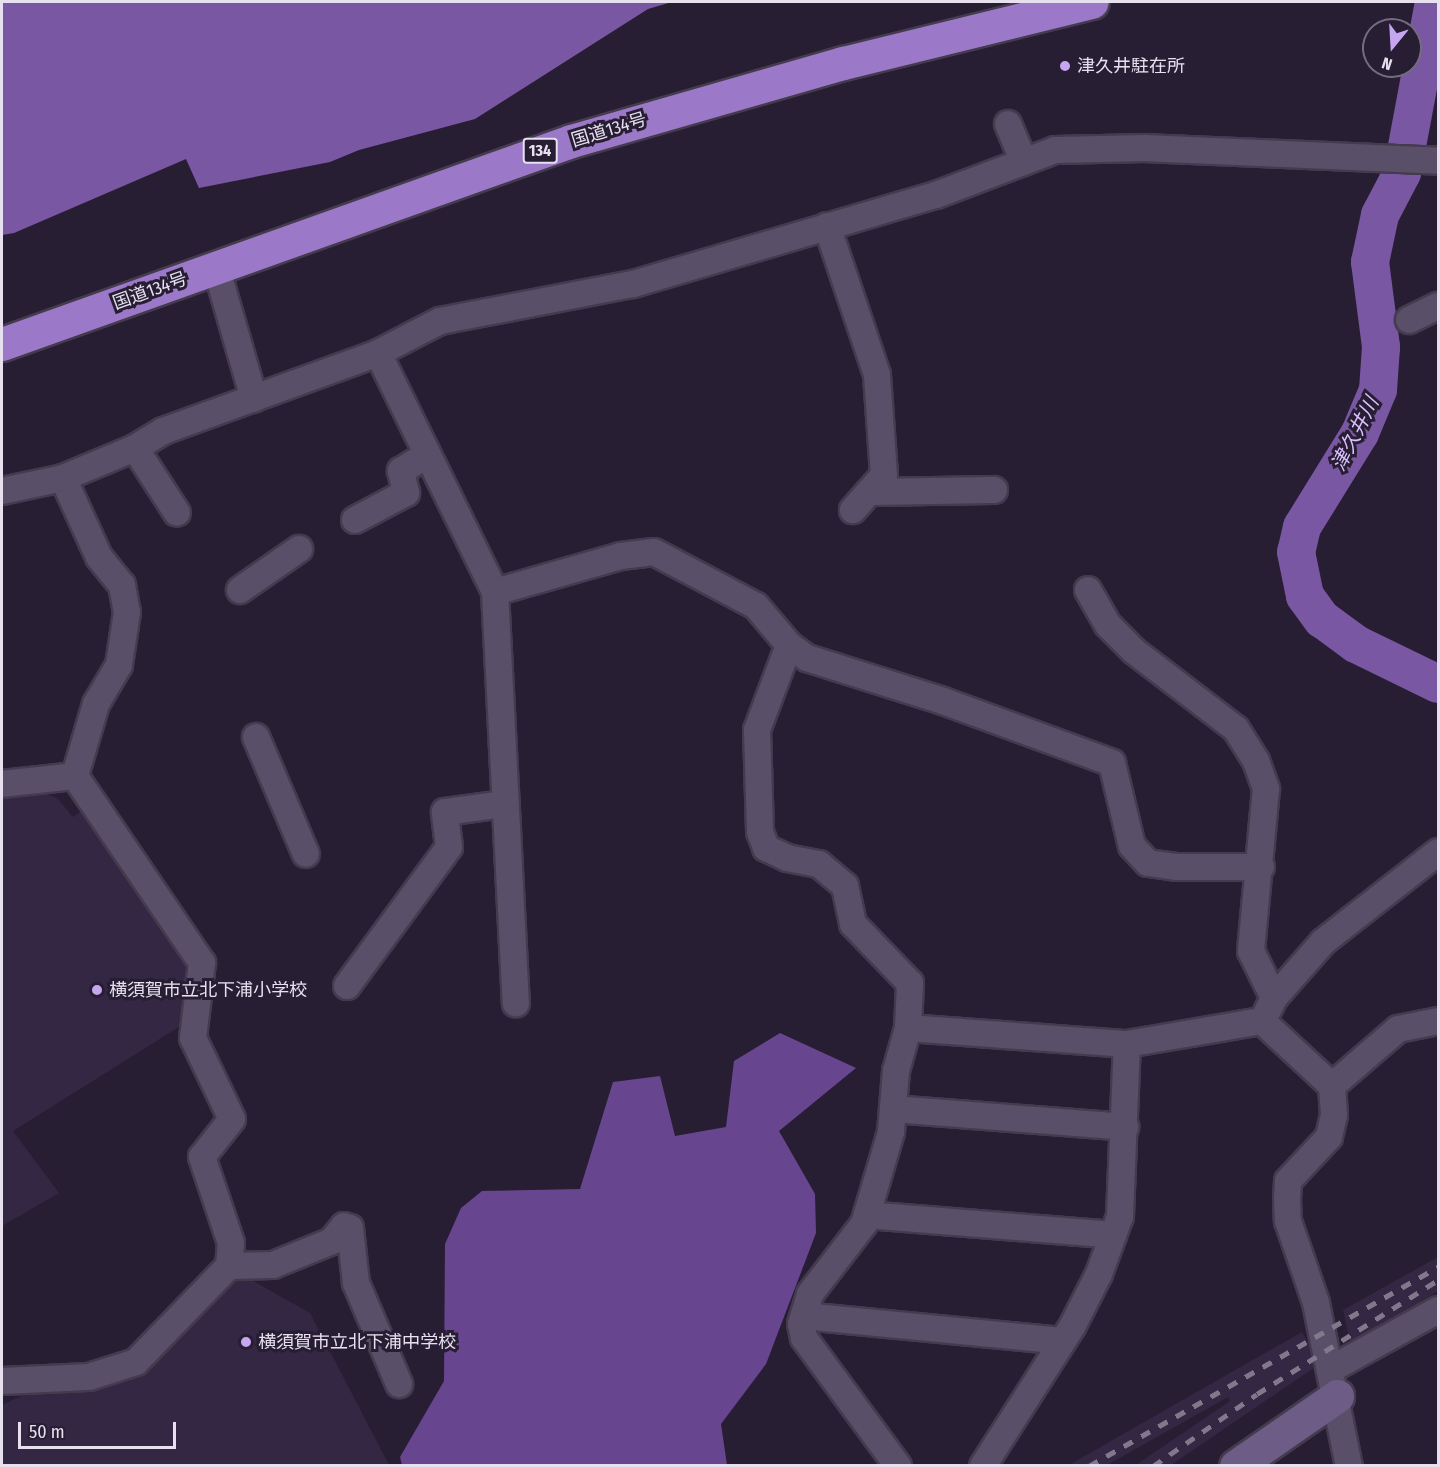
<!DOCTYPE html>
<html>
<head>
<meta charset="utf-8">
<style>
	body { margin:0 }
	#map { position:relative; width:1440px; height:1467px; overflow:hidden; background:#281e34; font-family:"Fira Sans Condensed","Noto Sans JP",sans-serif }
	div>[style] { position:absolute }
	.built>* { inset:0; background:#332743 }
	.forest>* { inset:0; background:#68458f }
	.water>* { inset:0; background:#7a57a3 }
	.river>* { height:38px; margin:-19px; padding:0 19px; transform-origin:19px; border-radius:19px; background:#7a57a3 }
	.roads { filter:drop-shadow(2px 0 #443b4e) drop-shadow(-2px 0 #443b4e) drop-shadow(0 2px #443b4e) drop-shadow(0 -2px #443b4e) }
	.street>* { height:26px; margin:-13px; padding:0 13px; transform-origin:13px; border-radius:13px; background:#594f68 }
	.secondary>* { height:33px; margin:-16.5px; padding:0 16.5px; transform-origin:16.5px; border-radius:16.5px; background:#6d5c85 }
	.highway>* { height:33px; margin:-16.5px; padding:0 16.5px; transform-origin:16.5px; border-radius:16.5px; background:#9c79c8 }
	.rail>* { height:4.5px; margin-top:-2.25px; transform-origin:0; background:repeating-linear-gradient(90deg,#81798b 0 10px,transparent 0 20px) }
	.dots>* { width:16px; height:16px; translate:-50% -50%; box-sizing:border-box; border:3px solid #281e34; border-radius:50% }
	span { translate:-50% -50%; white-space:nowrap; text-align:center; line-height:1.15; -webkit-text-stroke:6px #281e34; paint-order:stroke }
	.shield-label span { padding:2px 4px; background:#281e34; border:2px solid; border-radius:4px; -webkit-text-stroke-width:0 }
	.shield-label { font-size:16px; color:#e6e0ef; font-weight:700 }
	.poi-label { font-size:18px; color:#e6e0ef }
	.left { translate:0 -50%; text-align:left }
	.street-label { font-size:18px; color:#e6e0ef }
	.water-label { font-size:20px; color:#dbc0ff; font-style:italic }
	.frame { position:absolute; inset:0; border:3px solid #e6e0ef; pointer-events:none }
	.north { position:absolute; left:1362px; top:18px; width:60px; height:60px; box-sizing:border-box; background:#281e34; border:2px solid #746c7f; border-radius:50%; rotate:198deg; font-size:16px; font-weight:700; line-height:24px; text-align:center; color:#e6e0ef }
	.north::after { content:''; display:block; margin:auto; width:21px; height:27px; background:#c6a6f0; clip-path:polygon(50% 0,100% 100%,50% 72%,0 100%) }
	.scale { position:absolute; left:18px; top:1422px; width:158px; height:27px; box-sizing:border-box; border:3px solid #e6e0ef; border-top:0; padding-left:8px; font-size:18px; line-height:21px; white-space:nowrap; color:#e6e0ef; -webkit-text-stroke:4px #281e34; paint-order:stroke }
</style>
</head>
<body>
<div id="map">
	<div class="built">
		<i style="clip-path:polygon(32px 786px,58px 799px,73px 817px,88px 806px,197px 960px,190px 1020px,13px 1131px,59px 1193px,2px 1226px,2px 788px)"></i>
		<i style="clip-path:polygon(1438px 1257px,1438px 1291px,1351px 1345px,1343px 1310px)"></i>
		<i style="clip-path:polygon(239px 1273px,310px 1313px,389px 1465px,2px 1466px,2px 1405px,51px 1382px,111px 1378px)"></i>
		<i style="clip-path:polygon(1302px 1332px,1311px 1348px,1315px 1367px,1171px 1465px,1136px 1465px,1230px 1401px,1228px 1397px,1107px 1465px,1069px 1465px)"></i>
	</div>
	<div class="forest">
		<i style="clip-path:polygon(780px 1033px,856px 1068px,779px 1131px,815px 1194px,816px 1233px,766px 1364px,721px 1424px,727px 1465px,402px 1465px,400px 1457px,444px 1381px,445px 1244px,461px 1208px,482px 1191px,580px 1189px,613px 1082px,660px 1076px,675px 1136px,726px 1127px,734px 1061px)"></i>
	</div>
	<div class="water">
		<i style="clip-path:polygon(2px 2px,672px 2px,648px 9px,475px 119px,359px 150px,330px 162px,199px 188px,186px 159px,14px 233px,2px 235px)"></i>
	</div>
	<div class="river">
		<i style="left:1434px;top:2px;width:174px;rotate:100.6deg"></i>
		<i style="left:1402px;top:173px;width:47px;rotate:117.6deg"></i>
		<i style="left:1380px;top:215px;width:48px;rotate:102deg"></i>
		<i style="left:1370px;top:262px;width:86px;rotate:82.6deg"></i>
		<i style="left:1381px;top:347px;width:43px;rotate:94deg"></i>
		<i style="left:1378px;top:390px;width:47px;rotate:112.7deg"></i>
		<i style="left:1360px;top:433px;width:110px;rotate:121.7deg"></i>
		<i style="left:1302px;top:527px;width:26px;rotate:103deg"></i>
		<i style="left:1296px;top:552px;width:45px;rotate:78.4deg"></i>
		<i style="left:1305px;top:596px;width:29px;rotate:54deg"></i>
		<i style="left:1322px;top:619px;width:42px;rotate:36.3deg"></i>
		<i style="left:1356px;top:644px;width:91px;rotate:26deg"></i>
	</div>
	<div class="roads">
		<div class="street">
			<i style="left:1008px;top:124px;width:41px;rotate:67.2deg"></i>
			<i style="left:827px;top:226px;width:157px;rotate:71.4deg"></i>
			<i style="left:877px;top:375px;width:100px;rotate:86deg"></i>
			<i style="left:884px;top:475px;width:47px;rotate:131.5deg"></i>
			<i style="left:216px;top:267px;width:137px;rotate:73.9deg"></i>
			<i style="left:1409px;top:320px;width:32px;rotate:-26deg"></i>
			<i style="left:378px;top:353px;width:266px;rotate:63.9deg"></i>
			<i style="left:495px;top:592px;width:412px;rotate:87.1deg"></i>
			<i style="left:135px;top:448px;width:77px;rotate:57.1deg"></i>
			<i style="left:63px;top:478px;width:87px;rotate:65.5deg"></i>
			<i style="left:99px;top:557px;width:36px;rotate:51deg"></i>
			<i style="left:122px;top:585px;width:27px;rotate:80deg"></i>
			<i style="left:127px;top:612px;width:54px;rotate:98.6deg"></i>
			<i style="left:119px;top:665px;width:45px;rotate:120.5deg"></i>
			<i style="left:96px;top:704px;width:75px;rotate:106.3deg"></i>
			<i style="left:2px;top:491px;width:62px;rotate:-12deg"></i>
			<i style="left:63px;top:478px;width:78px;rotate:-22.6deg"></i>
			<i style="left:135px;top:448px;width:33px;rotate:-31deg"></i>
			<i style="left:163px;top:431px;width:229px;rotate:-19.9deg"></i>
			<i style="left:378px;top:353px;width:70px;rotate:-27.3deg"></i>
			<i style="left:440px;top:321px;width:197px;rotate:-10.9deg"></i>
			<i style="left:633px;top:284px;width:316px;rotate:-16.4deg"></i>
			<i style="left:936px;top:195px;width:127px;rotate:-20.7deg"></i>
			<i style="left:1055px;top:150px;width:90px;rotate:-1.3deg"></i>
			<i style="left:1145px;top:148px;width:293px;rotate:2.5deg"></i>
			<i style="left:869px;top:492px;width:125px;rotate:-0.9deg"></i>
			<i style="left:355px;top:520px;width:58px;rotate:-27.9deg"></i>
			<i style="left:406px;top:493px;width:23px;rotate:-103deg"></i>
			<i style="left:401px;top:471px;width:31px;rotate:-32deg"></i>
			<i style="left:240px;top:590px;width:72px;rotate:-34.8deg"></i>
			<i style="left:1088px;top:590px;width:40px;rotate:60.3deg"></i>
			<i style="left:1108px;top:625px;width:37px;rotate:45deg"></i>
			<i style="left:1134px;top:651px;width:128px;rotate:37.4deg"></i>
			<i style="left:1236px;top:729px;width:38px;rotate:58deg"></i>
			<i style="left:1256px;top:761px;width:30px;rotate:70deg"></i>
			<i style="left:1266px;top:789px;width:163px;rotate:95.3deg"></i>
			<i style="left:1251px;top:951px;width:52px;rotate:63.9deg"></i>
			<i style="left:495px;top:592px;width:131px;rotate:-15.9deg"></i>
			<i style="left:621px;top:556px;width:33px;rotate:-7deg"></i>
			<i style="left:654px;top:552px;width:115px;rotate:27.9deg"></i>
			<i style="left:756px;top:606px;width:51px;rotate:49.8deg"></i>
			<i style="left:789px;top:645px;width:22px;rotate:36deg"></i>
			<i style="left:807px;top:658px;width:143px;rotate:17.5deg"></i>
			<i style="left:943px;top:701px;width:180px;rotate:20.1deg"></i>
			<i style="left:1112px;top:763px;width:85px;rotate:76.5deg"></i>
			<i style="left:1132px;top:846px;width:23px;rotate:47deg"></i>
			<i style="left:1148px;top:863px;width:28px;rotate:8deg"></i>
			<i style="left:1176px;top:867px;width:85px"></i>
			<i style="left:789px;top:645px;width:91px;rotate:110.6deg"></i>
			<i style="left:757px;top:730px;width:102px;rotate:88.3deg"></i>
			<i style="left:760px;top:832px;width:17px;rotate:69deg"></i>
			<i style="left:766px;top:848px;width:23px;rotate:25deg"></i>
			<i style="left:787px;top:858px;width:33px;rotate:11deg"></i>
			<i style="left:819px;top:864px;width:34px;rotate:40deg"></i>
			<i style="left:845px;top:886px;width:39px;rotate:78deg"></i>
			<i style="left:853px;top:924px;width:82px;rotate:46deg"></i>
			<i style="left:910px;top:983px;width:45px;rotate:92.5deg"></i>
			<i style="left:256px;top:737px;width:127px;rotate:66.9deg"></i>
			<i style="left:2px;top:784px;width:73px;rotate:-6.3deg"></i>
			<i style="left:347px;top:986px;width:172px;rotate:-53.7deg"></i>
			<i style="left:449px;top:847px;width:35px;rotate:-97deg"></i>
			<i style="left:445px;top:812px;width:60px;rotate:-7.7deg"></i>
			<i style="left:1267px;top:1012px;width:16px;rotate:-63deg"></i>
			<i style="left:1274px;top:998px;width:74px;rotate:-48.8deg"></i>
			<i style="left:1323px;top:942px;width:146px;rotate:-38deg"></i>
			<i style="left:1332px;top:1086px;width:87px;rotate:-40.8deg"></i>
			<i style="left:1398px;top:1029px;width:41px;rotate:-11.3deg"></i>
			<i style="left:893px;top:1109px;width:233px;rotate:4.4deg"></i>
			<i style="left:867px;top:1215px;width:247px;rotate:4.6deg"></i>
			<i style="left:229px;top:1266px;width:44px;rotate:-1.3deg"></i>
			<i style="left:273px;top:1265px;width:64px;rotate:-22.1deg"></i>
			<i style="left:332px;top:1241px;width:19px;rotate:-51deg"></i>
			<i style="left:344px;top:1226px;width:6px;rotate:18deg"></i>
			<i style="left:350px;top:1228px;width:55px;rotate:83.8deg"></i>
			<i style="left:356px;top:1283px;width:110px;rotate:66.9deg"></i>
			<i style="left:804px;top:1316px;width:259px;rotate:5.5deg"></i>
			<i style="left:1331px;top:1369px;width:122px;rotate:-28.9deg"></i>
			<i style="left:2px;top:1381px;width:87px;rotate:-2.6deg"></i>
			<i style="left:89px;top:1377px;width:49px;rotate:-17.7deg"></i>
			<i style="left:136px;top:1362px;width:134px;rotate:-45.9deg"></i>
			<i style="left:229px;top:1266px;width:23px;rotate:-85deg"></i>
			<i style="left:231px;top:1243px;width:91px;rotate:-108.6deg"></i>
			<i style="left:202px;top:1157px;width:48px;rotate:-51.7deg"></i>
			<i style="left:232px;top:1119px;width:90px;rotate:-115.7deg"></i>
			<i style="left:193px;top:1038px;width:76px;rotate:-83.2deg"></i>
			<i style="left:202px;top:963px;width:226px;rotate:-124.2deg"></i>
			<i style="left:898px;top:1466px;width:159px;rotate:-126.3deg"></i>
			<i style="left:804px;top:1338px;width:14px;rotate:-102deg"></i>
			<i style="left:801px;top:1324px;width:31px;rotate:-73deg"></i>
			<i style="left:810px;top:1294px;width:88px;rotate:-52.4deg"></i>
			<i style="left:864px;top:1224px;width:96px;rotate:-73.6deg"></i>
			<i style="left:891px;top:1132px;width:61px;rotate:-85.3deg"></i>
			<i style="left:896px;top:1071px;width:45px;rotate:-74.4deg"></i>
			<i style="left:908px;top:1028px;width:220px;rotate:4.2deg"></i>
			<i style="left:1127px;top:1044px;width:137px;rotate:-9.7deg"></i>
			<i style="left:1262px;top:1021px;width:96px;rotate:42.9deg"></i>
			<i style="left:1332px;top:1086px;width:29px;rotate:86deg"></i>
			<i style="left:1334px;top:1115px;width:23px;rotate:103deg"></i>
			<i style="left:1329px;top:1137px;width:60px;rotate:133deg"></i>
			<i style="left:1288px;top:1181px;width:17px;rotate:93deg"></i>
			<i style="left:1287px;top:1198px;width:23px;rotate:88deg"></i>
			<i style="left:1288px;top:1221px;width:87px;rotate:71.1deg"></i>
			<i style="left:1316px;top:1303px;width:166px;rotate:78.6deg"></i>
			<i style="left:983px;top:1466px;width:167px;rotate:-57.4deg"></i>
			<i style="left:1073px;top:1325px;width:57px;rotate:-63deg"></i>
			<i style="left:1099px;top:1274px;width:62px;rotate:-70.1deg"></i>
			<i style="left:1120px;top:1216px;width:172px;rotate:-87.7deg"></i>
		</div>
		<div class="secondary">
			<i style="left:1236px;top:1466px;width:123px;rotate:-34.7deg"></i>
		</div>
		<div class="highway">
			<i style="left:2px;top:344px;width:604px;rotate:-19.63deg"></i>
			<i style="left:571px;top:141px;width:283px;rotate:-16deg"></i>
			<i style="left:843px;top:63px;width:256px;rotate:-13.8deg"></i>
		</div>
	</div>
	<div class="rail">
		<i style="left:1089px;top:1466px;width:402px;rotate:-29.7deg"></i>
		<i style="left:1153px;top:1466px;width:126px;rotate:-34.7deg"></i>
		<i style="left:1257px;top:1394px;width:214px;rotate:-32.2deg"></i>
	</div>
	<div class="dots">
		<i style="left:1065px;top:66px;background:#c6a6f0"></i>
		<i style="left:97px;top:990px;background:#c6a6f0"></i>
		<i style="left:246px;top:1342px;background:#c6a6f0"></i>
	</div>
	<div class="shield-label">
		<span style="left:540px;top:151px">134</span>
	</div>
	<div class="poi-label">
		<span class="left" style="left:1077px;top:66px">津久井駐在所</span>
		<span class="left" style="left:109px;top:990px">横須賀市立北下浦小学校</span>
		<span class="left" style="left:258px;top:1342px">横須賀市立北下浦中学校</span>
	</div>
	<div class="street-label">
		<span style="left:609px;top:130px;rotate:-17deg">国道134号</span>
		<span style="left:150px;top:291px;rotate:-20deg">国道134号</span>
	</div>
	<div class="water-label">
		<span style="left:1355px;top:434px;rotate:-63deg">津久井川</span>
	</div>
	<div class="frame"></div>
	<div class="north">N</div>
	<div class="scale">50 m</div>
</div>
</body>
</html>
